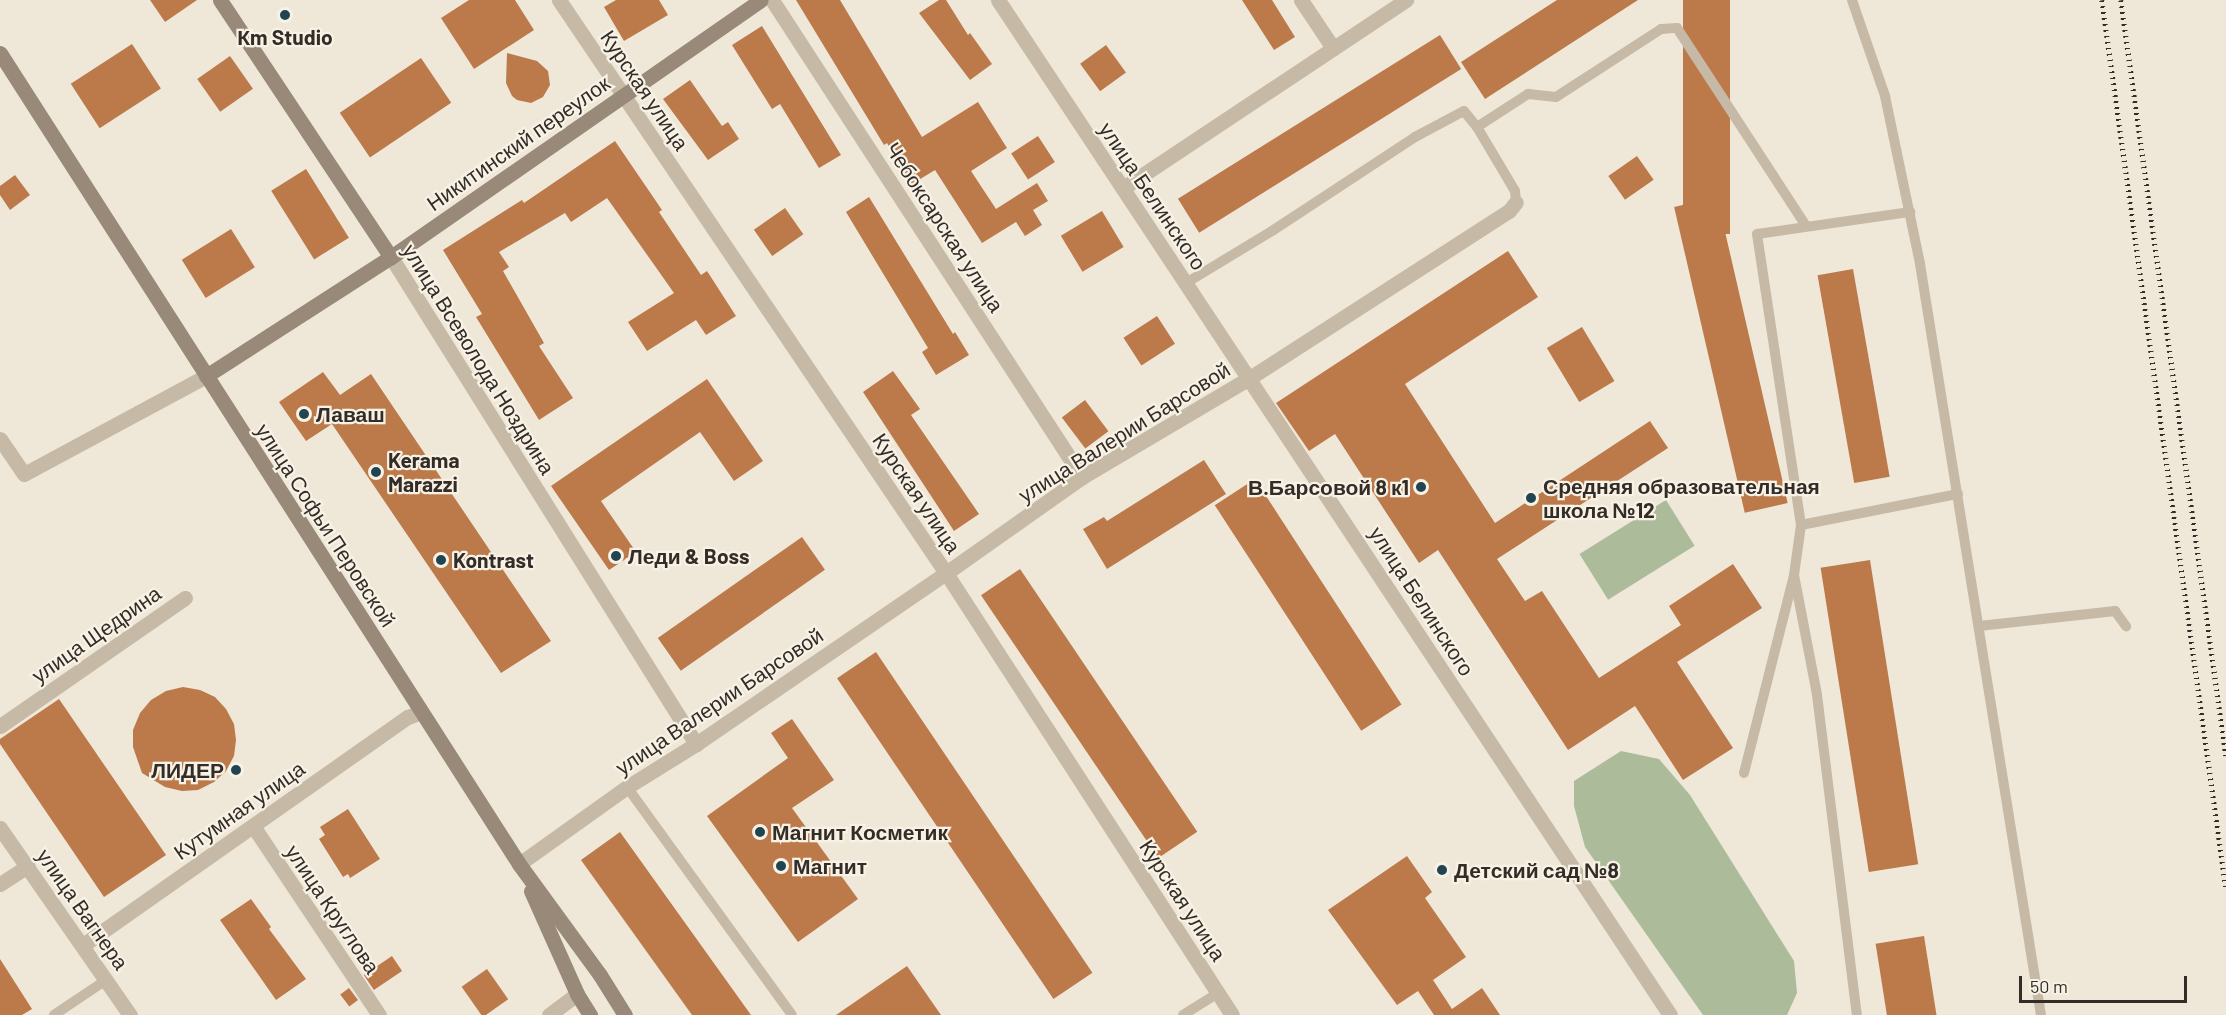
<!DOCTYPE html>
<html>
<head>
<meta charset="utf-8">
<style>
	body { margin:0 }
	#map { position:relative; width:2226px; height:1015px; overflow:hidden; background:#efe8d9; font-family:Barlow,sans-serif }
	div>[style] { position:absolute }
	.green>* { inset:0; background:#acbc9b; transform-origin:0 0 }
	.building>* { inset:0; background:#bc794a; transform-origin:0 0 }
	.lane>* { height:10px; margin:-5px; padding:0 5px; transform-origin:5px; border-radius:5px; background:#c6baa6 }
	.street>* { height:15px; margin:-7.5px; padding:0 7.5px; transform-origin:7.5px; border-radius:7.5px; background:#c6baa6 }
	.secondary>* { height:15px; margin:-7.5px; padding:0 7.5px; transform-origin:7.5px; border-radius:7.5px; background:#998978 }
	.rail>* { height:4.5px; margin-top:-2.25px; transform-origin:0; background:repeating-linear-gradient(90deg,#332c27 0 1.5px,transparent 0 6px) }
	.dots>* { width:16px; height:16px; translate:-50% -50%; box-sizing:border-box; border:3px solid #f7f2e5; border-radius:50% }
	span { translate:-50% -50%; white-space:nowrap; text-align:center; line-height:1.15; -webkit-text-stroke:4.5px #f7f2e5; paint-order:stroke }
	.poi-label { font-size:21px; color:#332c27; font-weight:700 }
	.left { translate:0 -50%; text-align:left }
	.right { translate:-100% -50%; text-align:right }
	.street-label { font-size:21px; color:#332c27 }
	.scale { position:absolute; left:2019px; top:976px; width:168px; height:27px; box-sizing:border-box; border:3px solid #332c27; border-top:0; padding-left:8px; font-size:18px; line-height:21px; white-space:nowrap; color:#332c27; -webkit-text-stroke:4px #f7f2e5; paint-order:stroke }
</style>
</head>
<body>
<div id="map">
	<div class="green">
		<i style="left:1666px;top:500px;width:54px;height:102px;rotate:58deg"></i>
		<i style="clip-path:polygon(1621px 751px,1659px 759px,1690px 795px,1794px 961px,1797px 993px,1787px 1015px,1703px 1015px,1585px 847px,1574px 806px,1574px 781px)"></i>
	</div>
	<div class="building">
		<i style="clip-path:polygon(150px 0,197px 0,165px 22px)"></i>
		<i style="clip-path:polygon(469px 0,515px 0,534px 30px,474px 69px,441px 18px)"></i>
		<i style="clip-path:polygon(616px 0,659px 0,668px 15px,624px 41px,604px 7px)"></i>
		<i style="clip-path:polygon(796px 0,840px 0,922px 137px,978px 102px,1007px 148px,971px 171px,996px 209px,1037px 183px,1048px 201px,1033px 210px,1042px 225px,1025px 236px,1016px 222px,982px 243px,935px 170px,912px 184px,887px 143px,884px 145px)"></i>
		<i style="clip-path:polygon(939px 0,946px 0,968px 35px,970px 33px,992px 64px,970px 80px,919px 13px)"></i>
		<i style="clip-path:polygon(1242px 0,1272px 0,1295px 37px,1274px 50px)"></i>
		<i style="clip-path:polygon(1557px 0,1638px 0,1485px 99px,1461px 62px)"></i>
		<i style="left:1683px;top:0;width:47px;height:234px"></i>
		<i style="clip-path:polygon(762px 26px,841px 155px,819px 168px,780px 104px,772px 109px,732px 45px)"></i>
		<i style="left:1440px;top:35px;width:40px;height:309px;rotate:58deg"></i>
		<i style="left:132px;top:44px;width:53px;height:73px;rotate:57deg"></i>
		<i style="left:1106px;top:45px;width:34px;height:32px;rotate:54deg"></i>
		<i style="clip-path:polygon(507px 53px,537px 61px,548px 71px,550px 85px,543px 97px,531px 103px,517px 100px,512px 96px,506px 83px)"></i>
		<i style="left:230px;top:56px;width:40px;height:40px;rotate:55deg"></i>
		<i style="left:421px;top:58px;width:54px;height:98px;rotate:56deg"></i>
		<i style="clip-path:polygon(690px 80px,722px 126px,728px 122px,739px 139px,708px 160px,663px 99px)"></i>
		<i style="left:1038px;top:136px;width:31px;height:32px;rotate:57deg"></i>
		<i style="clip-path:polygon(615px 141px,662px 210px,659px 212px,701px 275px,707px 271px,736px 316px,706px 335px,696px 320px,647px 351px,628px 322px,674px 293px,607px 198px,571px 222px,565px 213px,499px 252px,509px 267px,503px 271px,544px 343px,539px 346px,573px 398px,539px 420px,476px 317px,482px 314px,443px 250px,522px 200px,524px 203px)"></i>
		<i style="left:1637px;top:156px;width:29px;height:35px;rotate:55deg"></i>
		<i style="left:306px;top:169px;width:81px;height:41px;rotate:58deg"></i>
		<i style="clip-path:polygon(15px 175px,30px 195px,10px 210px,0 195px,0 186px)"></i>
		<i style="clip-path:polygon(869px 197px,953px 334px,955px 332px,969px 355px,936px 375px,922px 352px,928px 348px,846px 212px)"></i>
		<i style="left:1717px;top:197px;width:314px;height:44px;rotate:77deg"></i>
		<i style="left:785px;top:208px;width:32px;height:38px;rotate:55deg"></i>
		<i style="left:1102px;top:211px;width:42px;height:48px;rotate:59deg"></i>
		<i style="left:231px;top:229px;width:45px;height:58px;rotate:58deg"></i>
		<i style="clip-path:polygon(1508px 251px,1538px 297px,1405px 384px,1495px 523px,1650px 421px,1668px 448px,1497px 559px,1525px 601px,1542px 591px,1599px 678px,1681px 625px,1669px 606px,1733px 564px,1762px 608px,1677px 662px,1733px 748px,1683px 780px,1635px 706px,1568px 750px,1438px 550px,1419px 563px,1335px 434px,1309px 451px,1276px 403px)"></i>
		<i style="left:1853px;top:269px;width:211px;height:36px;rotate:80deg"></i>
		<i style="left:1157px;top:316px;width:33px;height:40px;rotate:57deg"></i>
		<i style="left:1582px;top:327px;width:63px;height:41px;rotate:59deg"></i>
		<i style="clip-path:polygon(893px 371px,920px 409px,911px 415px,979px 514px,954px 531px,863px 392px)"></i>
		<i style="clip-path:polygon(323px 372px,340px 395px,371px 374px,551px 641px,501px 673px,332px 424px,306px 441px,279px 402px)"></i>
		<i style="clip-path:polygon(707px 379px,763px 461px,734px 481px,700px 432px,601px 501px,636px 552px,609px 570px,551px 486px)"></i>
		<i style="left:1085px;top:400px;width:39px;height:29px;rotate:53deg"></i>
		<i style="clip-path:polygon(1204px 460px,1226px 494px,1107px 569px,1083px 529px,1104px 517px,1107px 521px)"></i>
		<i style="left:1255px;top:479px;width:269px;height:48px;rotate:57deg"></i>
		<i style="left:802px;top:537px;width:40px;height:176px;rotate:55deg"></i>
		<i style="left:1870px;top:560px;width:308px;height:50px;rotate:81deg"></i>
		<i style="left:1020px;top:569px;width:317px;height:47px;rotate:56deg"></i>
		<i style="left:876px;top:652px;width:387px;height:47px;rotate:56deg"></i>
		<i style="clip-path:polygon(183px 687px,200px 690px,215px 697px,226px 709px,234px 724px,236px 740px,234px 756px,226px 771px,214px 782px,198px 790px,182px 791px,165px 787px,142px 773px,133px 747px,133px 730px,140px 713px,151px 700px,166px 691px)"></i>
		<i style="clip-path:polygon(59px 699px,166px 855px,104px 897px,0 744px,0 739px)"></i>
		<i style="clip-path:polygon(792px 719px,834px 780px,792px 808px,858px 899px,798px 942px,707px 816px,788px 758px,771px 733px)"></i>
		<i style="clip-path:polygon(348px 809px,380px 859px,350px 878px,348px 874px,343px 877px,319px 839px,325px 835px,320px 827px)"></i>
		<i style="clip-path:polygon(620px 832px,751px 1015px,692px 1015px,581px 860px)"></i>
		<i style="clip-path:polygon(1407px 856px,1432px 892px,1425px 898px,1466px 957px,1433px 980px,1452px 1009px,1482px 988px,1500px 1015px,1434px 1015px,1418px 991px,1397px 1005px,1328px 910px)"></i>
		<i style="clip-path:polygon(251px 899px,271px 927px,269px 929px,306px 979px,276px 1000px,220px 920px)"></i>
		<i style="left:1924px;top:936px;width:80px;height:49px;rotate:81deg"></i>
		<i style="left:392px;top:956px;width:18px;height:34px;rotate:56deg"></i>
		<i style="clip-path:polygon(0 959px,32px 1009px,22px 1015px,0 1015px)"></i>
		<i style="clip-path:polygon(907px 966px,941px 1015px,836px 1015px)"></i>
		<i style="left:487px;top:969px;width:37px;height:31px;rotate:55deg"></i>
		<i style="left:349px;top:988px;width:15px;height:11px;rotate:53deg"></i>
	</div>
	<div class="lane">
		<i style="left:1852px;top:0;width:102px;rotate:71deg"></i>
		<i style="left:1885px;top:96px;width:172px;rotate:78.2deg"></i>
		<i style="left:1920px;top:264px;width:761px;rotate:80.85deg"></i>
		<i style="left:1477px;top:127px;width:74px;rotate:59.3deg"></i>
		<i style="left:1515px;top:191px;width:11px;rotate:85deg"></i>
		<i style="left:1186px;top:283px;width:100px;rotate:-31.2deg"></i>
		<i style="left:1272px;top:231px;width:171px;rotate:-33.3deg"></i>
		<i style="left:1415px;top:137px;width:55px;rotate:-28deg"></i>
		<i style="left:1464px;top:111px;width:21px;rotate:51deg"></i>
		<i style="left:1477px;top:127px;width:61px;rotate:-32.9deg"></i>
		<i style="left:1528px;top:94px;width:28px;rotate:6deg"></i>
		<i style="left:1556px;top:97px;width:125px;rotate:-32.9deg"></i>
		<i style="left:1661px;top:29px;width:16px;rotate:-4deg"></i>
		<i style="left:1677px;top:28px;width:236px;rotate:56.9deg"></i>
		<i style="left:1801px;top:525px;width:294px;rotate:-98.6deg"></i>
		<i style="left:1757px;top:234px;width:155px;rotate:-8.2deg"></i>
		<i style="left:1794px;top:575px;width:122px;rotate:79.1deg"></i>
		<i style="left:1817px;top:695px;width:322px;rotate:82.9deg"></i>
		<i style="left:1979px;top:626px;width:137px;rotate:-6.3deg"></i>
		<i style="left:2115px;top:611px;width:19px;rotate:54deg"></i>
		<i style="left:1744px;top:773px;width:204px;rotate:-75.8deg"></i>
		<i style="left:1794px;top:575px;width:50px;rotate:-82deg"></i>
		<i style="left:1801px;top:525px;width:160px;rotate:-11.2deg"></i>
		<i style="left:627px;top:787px;width:281px;rotate:54.1deg"></i>
		<i style="left:54px;top:1015px;width:63px;rotate:-33.9deg"></i>
		<i style="left:1183px;top:1015px;width:41px;rotate:-32.2deg"></i>
	</div>
	<div class="street">
		<i style="left:559px;top:0;width:691px;rotate:55.97deg"></i>
		<i style="left:946px;top:573px;width:526px;rotate:57.09deg"></i>
		<i style="left:772px;top:0;width:569px;rotate:56.98deg"></i>
		<i style="left:998px;top:0;width:1217px;rotate:56.49deg"></i>
		<i style="left:1301px;top:0;width:58px;rotate:56.3deg"></i>
		<i style="left:1123px;top:188px;width:340px;rotate:-33.6deg"></i>
		<i style="left:391px;top:257px;width:575px;rotate:57.94deg"></i>
		<i style="left:0;top:439px;width:42px;rotate:55.6deg"></i>
		<i style="left:24px;top:474px;width:207px;rotate:-28.3deg"></i>
		<i style="left:0;top:726px;width:225px;rotate:-34.7deg"></i>
		<i style="left:253px;top:826px;width:227px;rotate:56.3deg"></i>
		<i style="left:0;top:828px;width:228px;rotate:55.2deg"></i>
		<i style="left:519px;top:864px;width:133px;rotate:-35.5deg"></i>
		<i style="left:627px;top:787px;width:81px;rotate:-31.9deg"></i>
		<i style="left:696px;top:744px;width:303px;rotate:-34.4deg"></i>
		<i style="left:946px;top:573px;width:166px;rotate:-35.2deg"></i>
		<i style="left:1082px;top:477px;width:193px;rotate:-30.6deg"></i>
		<i style="left:1248px;top:379px;width:310px;rotate:-32.8deg"></i>
		<i style="left:1509px;top:211px;width:11px;rotate:-52deg"></i>
		<i style="left:0;top:884px;width:33px;rotate:-33deg"></i>
		<i style="left:83px;top:945px;width:397px;rotate:-35.1deg"></i>
		<i style="left:408px;top:717px;width:14px;rotate:-21deg"></i>
		<i style="left:549px;top:1015px;width:35px;rotate:-37deg"></i>
	</div>
	<div class="secondary">
		<i style="left:220px;top:0;width:309px;rotate:56.4deg"></i>
		<i style="left:0;top:53px;width:963px;rotate:57.38deg"></i>
		<i style="left:519px;top:864px;width:137px;rotate:53.9deg"></i>
		<i style="left:600px;top:975px;width:47px;rotate:58deg"></i>
		<i style="left:206px;top:376px;width:220px;rotate:-32.8deg"></i>
		<i style="left:391px;top:257px;width:450px;rotate:-34.8deg"></i>
		<i style="left:531px;top:891px;width:113px;rotate:65.9deg"></i>
		<i style="left:577px;top:994px;width:25px;rotate:58deg"></i>
	</div>
	<div class="rail">
		<i style="left:2102px;top:0;width:897px;rotate:82.05deg"></i>
		<i style="left:2121px;top:0;width:763px;rotate:82.09deg"></i>
	</div>
	<div class="dots">
		<i style="left:285px;top:15px;background:#204550"></i>
		<i style="left:304px;top:414px;background:#204550"></i>
		<i style="left:376px;top:472px;background:#204550"></i>
		<i style="left:1421px;top:487px;background:#204550"></i>
		<i style="left:1531px;top:498px;background:#204550"></i>
		<i style="left:616px;top:556px;background:#204550"></i>
		<i style="left:441px;top:560px;background:#204550"></i>
		<i style="left:236px;top:770px;background:#204550"></i>
		<i style="left:760px;top:832px;background:#204550"></i>
		<i style="left:781px;top:866px;background:#204550"></i>
		<i style="left:1442px;top:870px;background:#204550"></i>
	</div>
	<div class="poi-label">
		<span style="left:285px;top:37px">Кm Studio</span>
		<span class="left" style="left:316px;top:414px">Лаваш</span>
		<span class="left" style="left:388px;top:472px">Kerama<br>Marazzi</span>
		<span class="left" style="left:1543px;top:498px">Средняя образовательная<br>школа №12</span>
		<span class="right" style="left:1409px;top:487px">В.Барсовой 8 к1</span>
		<span class="left" style="left:628px;top:556px">Леди &amp; Boss</span>
		<span class="left" style="left:453px;top:560px">Kontrast</span>
		<span class="right" style="left:224px;top:770px">ЛИДЕР</span>
		<span class="left" style="left:772px;top:832px">Магнит Косметик</span>
		<span class="left" style="left:793px;top:866px">Магнит</span>
		<span class="left" style="left:1454px;top:870px">Детский сад №8</span>
	</div>
	<div class="street-label">
		<span style="left:645px;top:90px;rotate:56deg">Курская улица</span>
		<span style="left:518px;top:143px;rotate:-35deg">Никитинский переулок</span>
		<span style="left:1153px;top:196px;rotate:56deg">улица Белинского</span>
		<span style="left:945px;top:227px;rotate:57deg">Чебоксарская улица</span>
		<span style="left:479px;top:359px;rotate:58deg">улица Всеволода Ноздрина</span>
		<span style="left:1124px;top:432px;rotate:-32deg">улица Валерии Барсовой</span>
		<span style="left:917px;top:493px;rotate:56deg">Курская улица</span>
		<span style="left:326px;top:525px;rotate:57deg">улица Софьи Перовской</span>
		<span style="left:1422px;top:601px;rotate:57deg">улица Белинского</span>
		<span style="left:96px;top:634px;rotate:-35deg">улица Щедрина</span>
		<span style="left:719px;top:701px;rotate:-34deg">улица Валерии Барсовой</span>
		<span style="left:239px;top:810px;rotate:-35deg">Кутумная улица</span>
		<span style="left:1183px;top:900px;rotate:57deg">Курская улица</span>
		<span style="left:83px;top:909px;rotate:55deg">улица Вагнера</span>
		<span style="left:333px;top:909px;rotate:56deg">улица Круглова</span>
	</div>
	<div class="scale">50 m</div>
</div>
</body>
</html>
